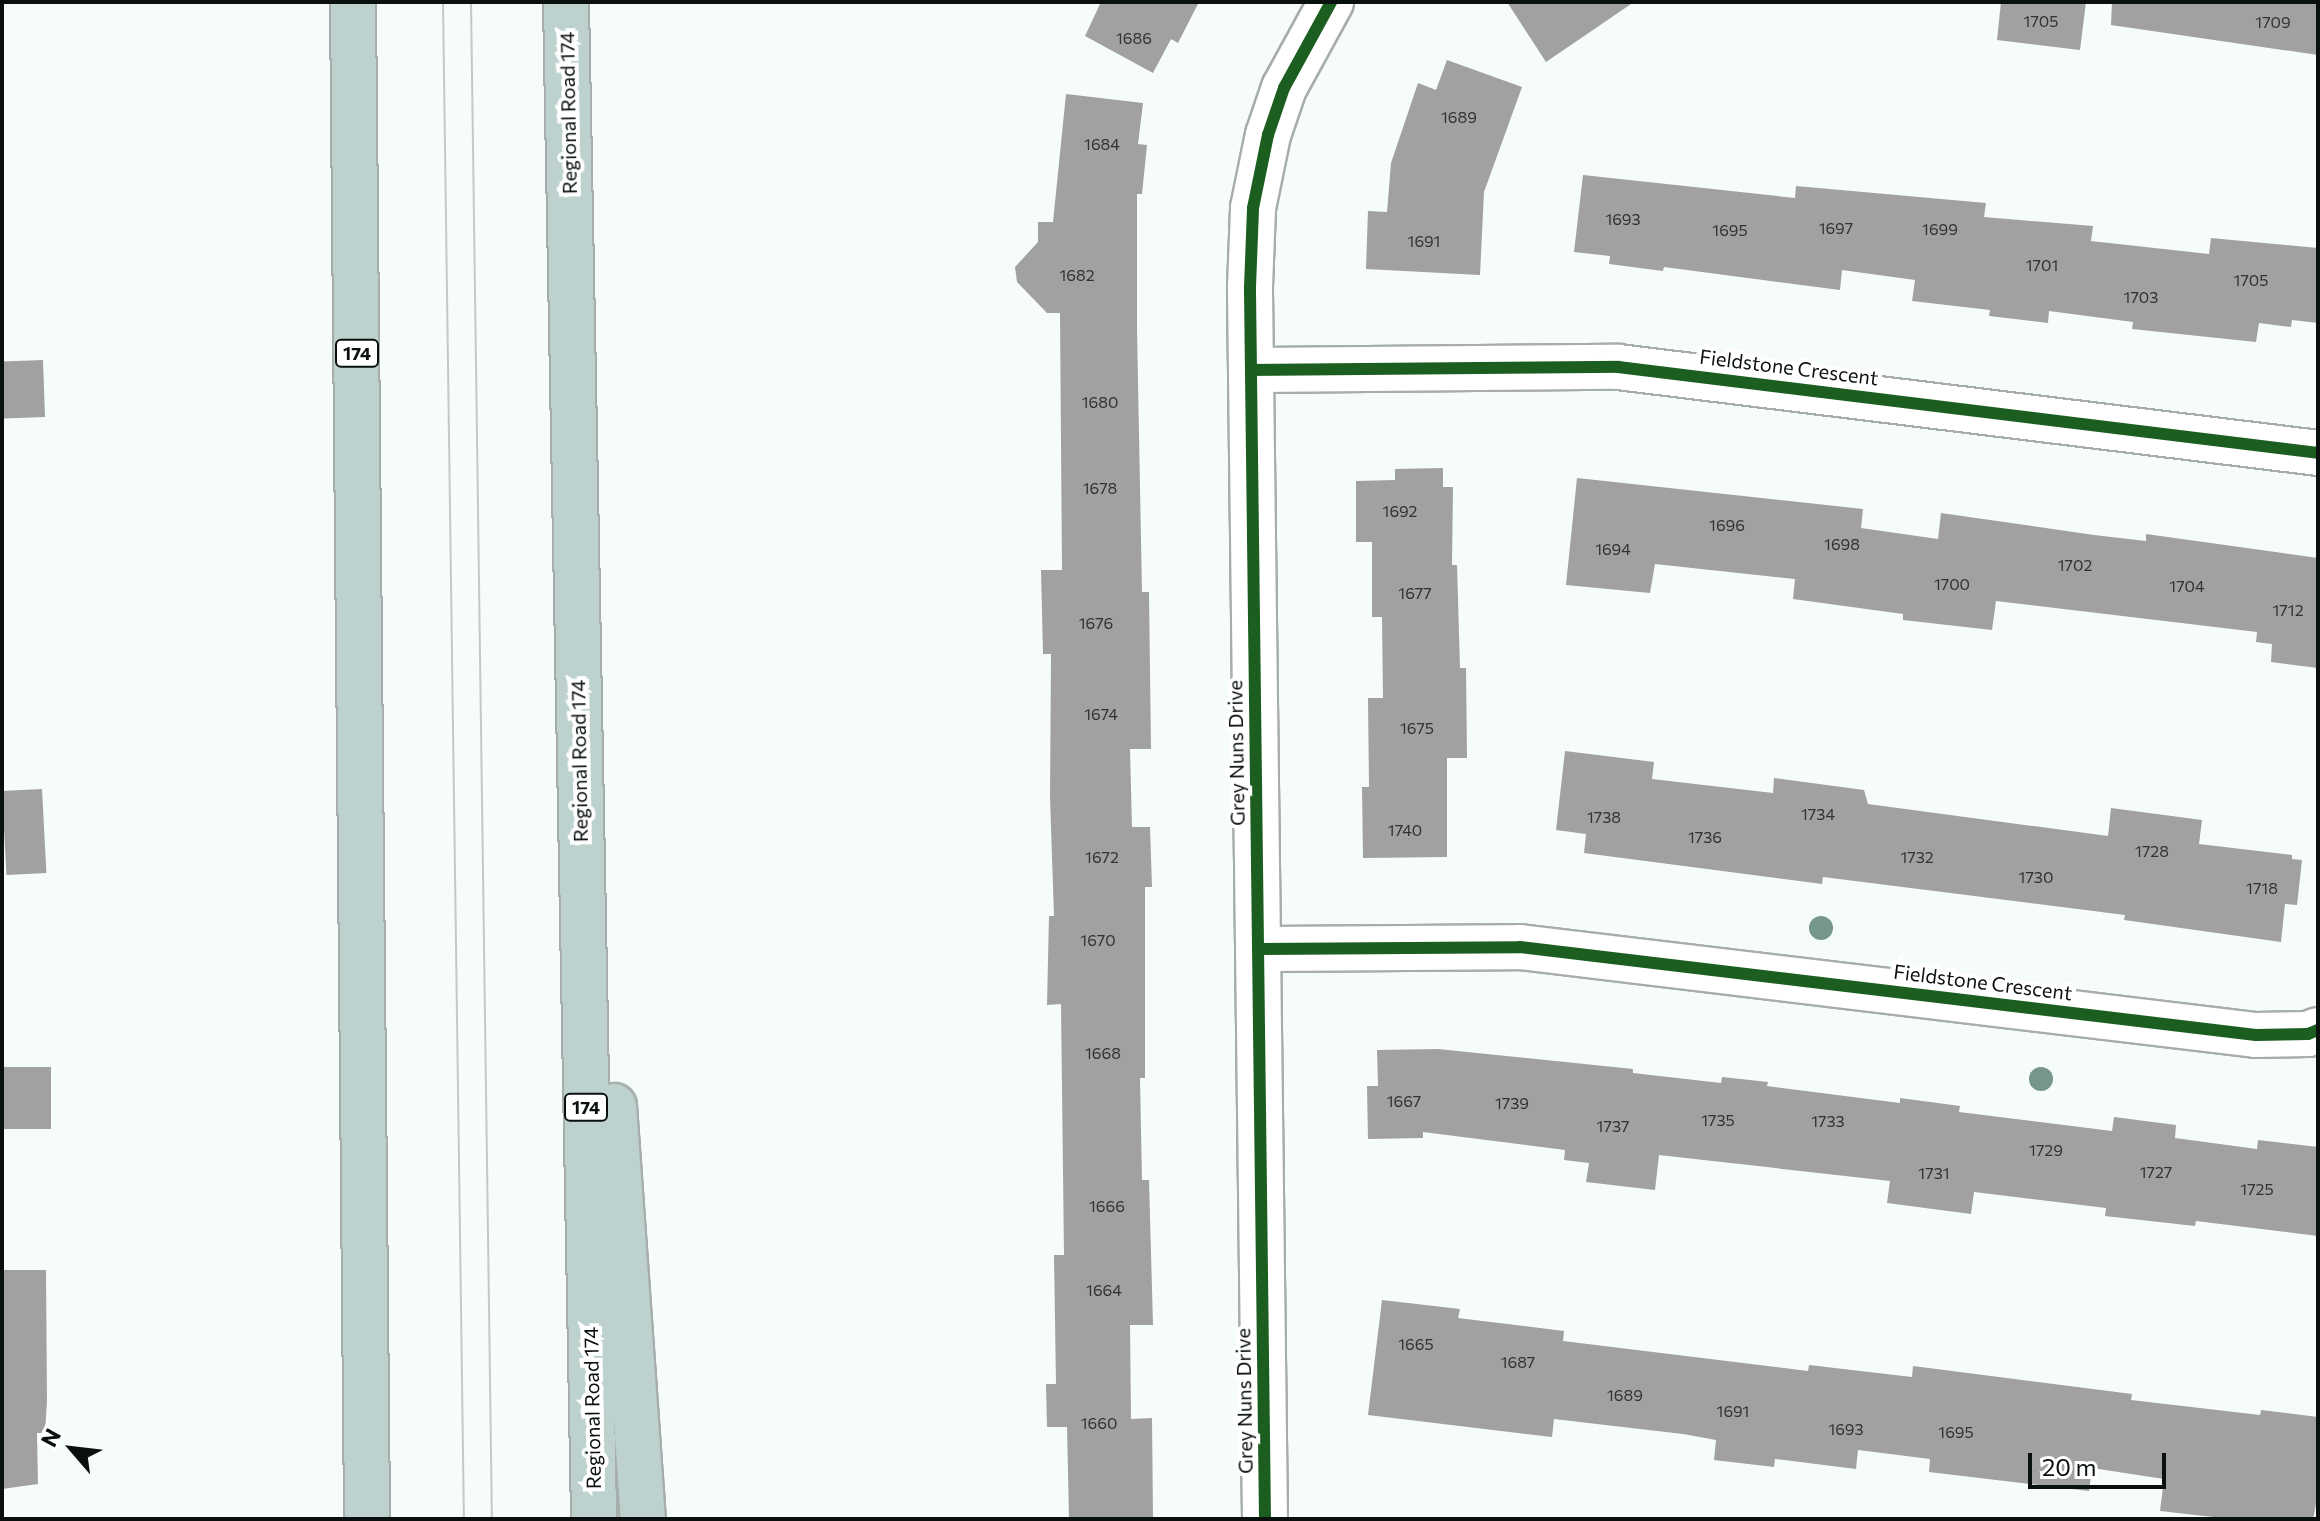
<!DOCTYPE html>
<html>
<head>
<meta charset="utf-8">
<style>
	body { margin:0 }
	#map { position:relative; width:2320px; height:1521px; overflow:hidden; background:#f5fcf9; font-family:Commissioner,sans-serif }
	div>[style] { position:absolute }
	.building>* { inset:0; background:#a1a1a0; transform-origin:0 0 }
	.roads { filter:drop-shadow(2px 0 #a7adab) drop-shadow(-2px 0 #a7adab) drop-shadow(0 2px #a7adab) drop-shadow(0 -2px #a7adab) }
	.minor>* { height:44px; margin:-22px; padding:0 22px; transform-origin:22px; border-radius:22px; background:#fefffe }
	.tertiary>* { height:44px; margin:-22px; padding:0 22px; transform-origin:22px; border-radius:22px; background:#fefffe }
	.motorway>* { height:44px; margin:-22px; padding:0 22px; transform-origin:22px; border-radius:22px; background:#bdd2ce }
	.tram>* { height:2px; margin:-1px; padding:0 1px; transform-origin:1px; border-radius:1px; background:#c5c8c7 }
	.cycleway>* { height:12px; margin:-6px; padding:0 6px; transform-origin:6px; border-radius:6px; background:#1b5e20 }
	.trees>* { width:24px; height:24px; margin:-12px; border-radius:50%; background:#75958d }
	span { translate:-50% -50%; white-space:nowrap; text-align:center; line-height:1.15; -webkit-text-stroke:8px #fff; paint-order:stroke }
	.number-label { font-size:16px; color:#2f3432 }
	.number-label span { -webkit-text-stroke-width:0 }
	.shield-label span { padding:2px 6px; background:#fff; border:2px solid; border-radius:6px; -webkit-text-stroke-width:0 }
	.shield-label { font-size:18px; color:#09100d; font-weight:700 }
	.street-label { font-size:20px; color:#09100d }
	.frame { position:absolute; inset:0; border:4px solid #09100d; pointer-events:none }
	.north { position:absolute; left:32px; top:1409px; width:80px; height:80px; -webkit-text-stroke:6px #fff; paint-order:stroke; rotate:298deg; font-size:22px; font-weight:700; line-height:32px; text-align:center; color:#09100d }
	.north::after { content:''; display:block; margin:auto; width:28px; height:36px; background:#09100d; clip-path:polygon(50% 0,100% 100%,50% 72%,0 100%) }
	.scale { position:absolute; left:2028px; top:1453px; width:138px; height:36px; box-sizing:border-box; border:4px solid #09100d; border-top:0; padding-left:10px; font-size:24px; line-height:28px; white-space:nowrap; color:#09100d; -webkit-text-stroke:6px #fff; paint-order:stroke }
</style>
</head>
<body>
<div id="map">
	<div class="building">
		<i style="clip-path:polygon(1101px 2px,1199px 2px,1178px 43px,1171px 39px,1153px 73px,1085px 36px)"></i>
		<i style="clip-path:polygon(1507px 2px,1634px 2px,1546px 62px)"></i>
		<i style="clip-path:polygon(2001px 2px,2086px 2px,2080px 50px,1997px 40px)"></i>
		<i style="clip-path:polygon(2112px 2px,2318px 2px,2318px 55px,2111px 25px)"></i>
		<i style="clip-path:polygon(1447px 60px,1522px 87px,1484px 192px,1480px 275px,1366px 269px,1368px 211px,1387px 212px,1391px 163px,1418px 83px,1436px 90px)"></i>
		<i style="clip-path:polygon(1066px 94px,1143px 103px,1138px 144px,1147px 145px,1142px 194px,1137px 194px,1137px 329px,1142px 592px,1149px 592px,1151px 749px,1130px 749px,1132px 827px,1150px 827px,1152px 887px,1145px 887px,1145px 1078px,1140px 1078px,1142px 1180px,1149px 1180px,1153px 1325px,1130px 1325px,1131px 1419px,1152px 1418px,1153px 1519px,1069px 1519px,1067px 1427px,1047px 1427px,1046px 1384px,1056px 1384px,1054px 1255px,1064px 1255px,1061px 1004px,1047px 1005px,1049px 916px,1054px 916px,1050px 798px,1051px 654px,1043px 654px,1041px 570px,1062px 570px,1060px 313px,1047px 313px,1017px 282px,1015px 267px,1038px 242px,1038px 222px,1053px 222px)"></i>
		<i style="clip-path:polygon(1583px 175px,1795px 198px,1796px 186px,1986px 203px,1984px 217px,2093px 226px,2091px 241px,2209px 254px,2211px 238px,2318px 248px,2318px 323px,2292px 320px,2291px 327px,2259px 323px,2256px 342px,2132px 329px,2133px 322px,2049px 311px,2048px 323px,1989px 316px,1990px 310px,1912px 301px,1915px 280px,1842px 270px,1840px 290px,1664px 267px,1663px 271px,1609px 264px,1610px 256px,1574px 252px)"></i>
		<i style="left:43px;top:360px;width:57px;height:41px;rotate:88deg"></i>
		<i style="clip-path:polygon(1443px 468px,1443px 487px,1453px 487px,1452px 565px,1457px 565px,1460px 668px,1466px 668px,1467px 758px,1447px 758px,1447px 857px,1363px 858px,1362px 787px,1369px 787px,1368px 698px,1383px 698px,1382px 617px,1372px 617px,1372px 542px,1356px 542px,1356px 481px,1395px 480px,1395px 469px)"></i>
		<i style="clip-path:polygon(1577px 478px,1863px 509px,1861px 528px,1938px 539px,1941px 513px,2094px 535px,2146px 541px,2146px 534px,2318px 558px,2318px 668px,2271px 662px,2272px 644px,2256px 642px,2257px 632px,1996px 601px,1992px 630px,1903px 620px,1903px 614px,1793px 599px,1795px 579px,1655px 564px,1650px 593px,1566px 585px)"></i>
		<i style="clip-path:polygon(1565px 751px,1654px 762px,1652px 779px,1773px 793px,1774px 778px,1864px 790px,1868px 804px,2108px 836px,2111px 808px,2202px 820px,2199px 844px,2292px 855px,2292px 859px,2302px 860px,2297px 905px,2285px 904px,2281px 942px,2124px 920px,2125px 915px,1823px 877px,1822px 884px,1584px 853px,1586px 834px,1556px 830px)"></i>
		<i style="left:42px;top:789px;width:84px;height:40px;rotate:87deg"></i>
		<i style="clip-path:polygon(1438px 1049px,1633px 1069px,1633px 1073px,1721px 1083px,1722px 1077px,1768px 1082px,1767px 1086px,1900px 1103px,1900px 1098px,1960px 1106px,1959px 1112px,2112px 1131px,2114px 1117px,2176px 1125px,2175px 1138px,2257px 1149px,2258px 1140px,2318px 1147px,2318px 1236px,2196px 1221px,2195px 1226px,2105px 1216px,2106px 1208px,1974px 1192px,1971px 1214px,1887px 1203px,1890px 1181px,1659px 1155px,1655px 1190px,1586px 1182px,1589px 1163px,1564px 1160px,1565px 1150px,1423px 1132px,1423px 1138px,1368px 1139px,1367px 1086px,1378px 1086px,1377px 1050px)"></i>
		<i style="left:2px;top:1067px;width:49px;height:62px"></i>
		<i style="clip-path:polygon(2px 1270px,46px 1270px,47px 1401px,45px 1433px,37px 1433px,38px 1484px,2px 1489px)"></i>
		<i style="clip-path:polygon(1382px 1300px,1460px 1309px,1458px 1318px,1564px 1331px,1563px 1341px,1808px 1371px,1809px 1365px,1912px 1377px,1913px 1366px,2132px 1394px,2131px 1400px,2260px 1415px,2261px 1410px,2318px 1417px,2318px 1494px,2313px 1519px,2231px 1519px,2160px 1511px,2164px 1479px,2092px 1468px,2089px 1491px,1929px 1472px,1930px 1459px,1858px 1450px,1856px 1469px,1775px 1459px,1774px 1467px,1714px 1460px,1716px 1440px,1683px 1434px,1554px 1419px,1552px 1437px,1368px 1415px)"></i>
	</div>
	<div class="roads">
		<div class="minor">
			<i style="left:1253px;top:370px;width:365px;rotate:-0.5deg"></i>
			<i style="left:1618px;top:367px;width:705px;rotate:7deg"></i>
			<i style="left:1259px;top:949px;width:261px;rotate:-0.4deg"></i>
			<i style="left:1520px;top:947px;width:741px;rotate:6.82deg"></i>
			<i style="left:2256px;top:1035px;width:52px;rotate:-1.1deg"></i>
			<i style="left:2308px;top:1034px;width:11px;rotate:-22deg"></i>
		</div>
		<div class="tertiary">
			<i style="left:1265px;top:1519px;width:1232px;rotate:-90.7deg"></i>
			<i style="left:1250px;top:287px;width:79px;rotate:-87.8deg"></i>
			<i style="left:1253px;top:208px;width:75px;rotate:-78.4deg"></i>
			<i style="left:1268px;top:135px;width:50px;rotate:-71.2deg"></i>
			<i style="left:1284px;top:88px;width:98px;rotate:-61.3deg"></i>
		</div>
		<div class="motorway">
			<i style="left:353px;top:2px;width:1517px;rotate:89.47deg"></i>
			<i style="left:566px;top:2px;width:1517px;rotate:88.94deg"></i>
			<i style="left:614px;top:1106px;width:414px;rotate:86deg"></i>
		</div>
	</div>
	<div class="tram">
		<i style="left:443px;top:2px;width:1517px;rotate:89.21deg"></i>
		<i style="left:471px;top:2px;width:1517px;rotate:89.21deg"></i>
	</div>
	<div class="cycleway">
		<i style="left:1253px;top:370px;width:365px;rotate:-0.5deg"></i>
		<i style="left:1618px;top:367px;width:705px;rotate:7deg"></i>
		<i style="left:1259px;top:949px;width:261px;rotate:-0.4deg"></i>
		<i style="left:1520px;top:947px;width:741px;rotate:6.82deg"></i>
		<i style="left:2256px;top:1035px;width:52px;rotate:-1.1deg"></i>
		<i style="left:2308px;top:1034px;width:11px;rotate:-22deg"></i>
		<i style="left:1265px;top:1519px;width:1232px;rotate:-90.7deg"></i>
		<i style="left:1250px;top:287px;width:79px;rotate:-87.8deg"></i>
		<i style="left:1253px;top:208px;width:75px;rotate:-78.4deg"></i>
		<i style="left:1268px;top:135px;width:50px;rotate:-71.2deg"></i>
		<i style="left:1284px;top:88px;width:98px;rotate:-61.3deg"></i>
	</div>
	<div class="trees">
		<i style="left:1821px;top:928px"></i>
		<i style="left:2041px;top:1079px"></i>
	</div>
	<div class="number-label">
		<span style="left:2041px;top:21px">1705</span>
		<span style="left:2273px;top:22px">1709</span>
		<span style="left:1134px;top:38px">1686</span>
		<span style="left:1459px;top:117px">1689</span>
		<span style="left:1102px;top:144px">1684</span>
		<span style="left:1623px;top:219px">1693</span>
		<span style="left:1836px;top:228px">1697</span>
		<span style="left:1940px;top:229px">1699</span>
		<span style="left:1730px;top:230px">1695</span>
		<span style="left:1424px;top:241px">1691</span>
		<span style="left:2042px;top:265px">1701</span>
		<span style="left:1077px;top:275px">1682</span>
		<span style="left:2251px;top:280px">1705</span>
		<span style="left:2141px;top:297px">1703</span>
		<span style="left:1100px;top:402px">1680</span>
		<span style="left:1100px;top:488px">1678</span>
		<span style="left:1400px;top:511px">1692</span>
		<span style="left:1727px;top:525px">1696</span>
		<span style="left:1842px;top:544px">1698</span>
		<span style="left:1613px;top:549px">1694</span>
		<span style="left:2075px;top:565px">1702</span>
		<span style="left:1952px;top:584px">1700</span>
		<span style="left:2187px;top:586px">1704</span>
		<span style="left:1415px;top:593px">1677</span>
		<span style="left:2288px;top:610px">1712</span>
		<span style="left:1096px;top:623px">1676</span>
		<span style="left:1101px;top:714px">1674</span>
		<span style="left:1417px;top:728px">1675</span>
		<span style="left:1818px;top:814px">1734</span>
		<span style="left:1604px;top:817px">1738</span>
		<span style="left:1405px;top:830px">1740</span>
		<span style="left:1705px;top:837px">1736</span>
		<span style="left:2152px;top:851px">1728</span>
		<span style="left:1102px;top:857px">1672</span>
		<span style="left:1917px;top:857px">1732</span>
		<span style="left:2036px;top:877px">1730</span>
		<span style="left:2262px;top:888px">1718</span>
		<span style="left:1098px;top:940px">1670</span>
		<span style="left:1103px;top:1053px">1668</span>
		<span style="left:1404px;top:1101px">1667</span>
		<span style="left:1512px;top:1103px">1739</span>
		<span style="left:1718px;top:1120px">1735</span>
		<span style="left:1828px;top:1121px">1733</span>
		<span style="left:1613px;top:1126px">1737</span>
		<span style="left:2046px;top:1150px">1729</span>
		<span style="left:2156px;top:1172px">1727</span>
		<span style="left:1934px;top:1173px">1731</span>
		<span style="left:2257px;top:1189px">1725</span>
		<span style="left:1107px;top:1206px">1666</span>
		<span style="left:1104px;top:1290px">1664</span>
		<span style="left:1416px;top:1344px">1665</span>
		<span style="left:1518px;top:1362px">1687</span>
		<span style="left:1625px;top:1395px">1689</span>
		<span style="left:1733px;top:1411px">1691</span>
		<span style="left:1099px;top:1423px">1660</span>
		<span style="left:1846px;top:1429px">1693</span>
		<span style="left:1956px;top:1432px">1695</span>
	</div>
	<div class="shield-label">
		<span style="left:357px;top:353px">174</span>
		<span style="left:586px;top:1107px">174</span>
	</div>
	<div class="street-label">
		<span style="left:568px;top:113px;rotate:-91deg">Regional Road 174</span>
		<span style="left:1789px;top:367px;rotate:7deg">Fieldstone Crescent</span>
		<span style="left:1236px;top:753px;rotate:-91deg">Grey Nuns Drive</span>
		<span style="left:579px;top:761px;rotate:-91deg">Regional Road 174</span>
		<span style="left:1983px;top:982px;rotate:7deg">Fieldstone Crescent</span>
		<span style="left:1244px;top:1401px;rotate:-91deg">Grey Nuns Drive</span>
		<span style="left:592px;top:1408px;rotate:-91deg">Regional Road 174</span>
	</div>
	<div class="frame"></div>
	<div class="north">N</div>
	<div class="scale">20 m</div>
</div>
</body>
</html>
